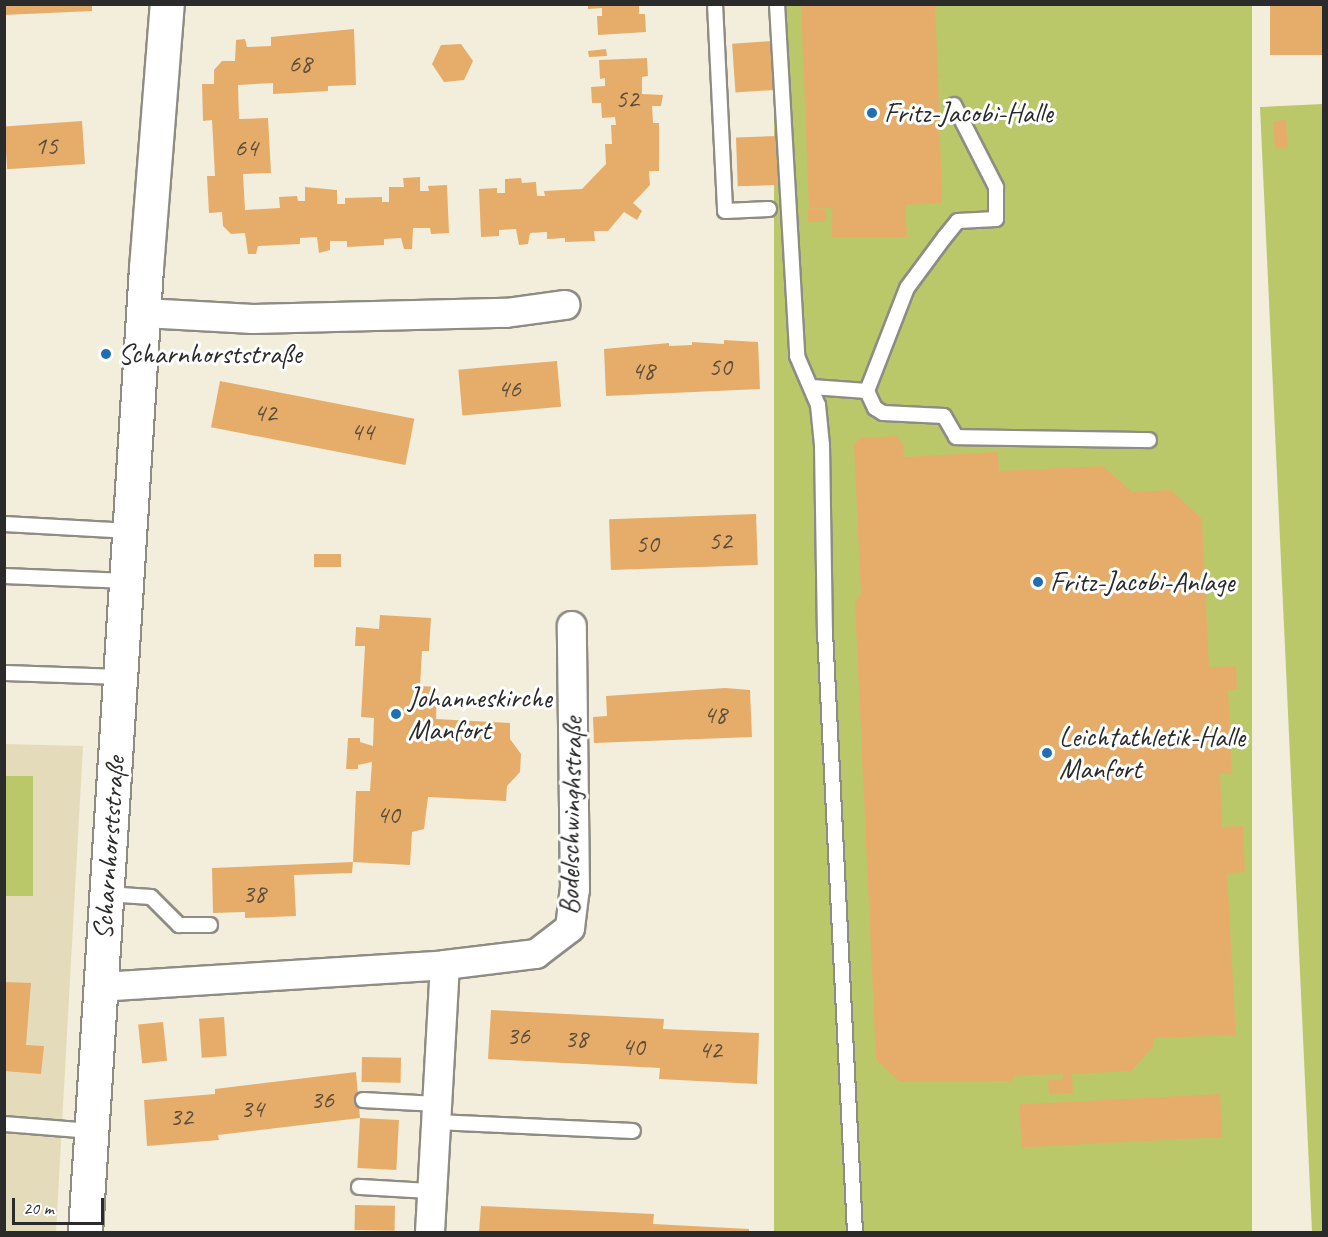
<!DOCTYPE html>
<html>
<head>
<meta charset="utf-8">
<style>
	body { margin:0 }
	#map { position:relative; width:1328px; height:1237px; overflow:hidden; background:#f2eedb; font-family:Caveat,sans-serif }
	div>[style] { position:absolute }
	.built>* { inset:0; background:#e4dbba }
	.green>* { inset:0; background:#bbc86a; transform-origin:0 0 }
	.building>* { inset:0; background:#e6ad6a; transform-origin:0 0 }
	.roads { filter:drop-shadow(2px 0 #8e8c83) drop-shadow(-2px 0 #8e8c83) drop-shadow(0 2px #8e8c83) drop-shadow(0 -2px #8e8c83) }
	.lane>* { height:14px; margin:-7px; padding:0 7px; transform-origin:7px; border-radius:7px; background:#fff }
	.street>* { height:28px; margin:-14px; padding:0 14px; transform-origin:14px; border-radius:14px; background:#fff }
	.secondary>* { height:33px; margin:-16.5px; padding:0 16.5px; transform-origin:16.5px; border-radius:16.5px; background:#fff }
	.dots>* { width:16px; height:16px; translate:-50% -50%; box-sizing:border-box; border:3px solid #fff; border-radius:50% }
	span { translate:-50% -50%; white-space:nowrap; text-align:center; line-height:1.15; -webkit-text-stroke:6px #fff; paint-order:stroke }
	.number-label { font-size:26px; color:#5a4c3b }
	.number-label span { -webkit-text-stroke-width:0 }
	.poi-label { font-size:28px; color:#2b2b2b }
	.left { translate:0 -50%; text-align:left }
	.street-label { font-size:28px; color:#2b2b2b }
	.frame { position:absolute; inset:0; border:6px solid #2b2b2b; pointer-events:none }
	.scale { position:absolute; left:12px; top:1198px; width:92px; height:27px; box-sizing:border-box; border:3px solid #2b2b2b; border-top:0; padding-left:8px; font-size:18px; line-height:21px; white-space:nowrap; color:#2b2b2b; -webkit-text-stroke:4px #fff; paint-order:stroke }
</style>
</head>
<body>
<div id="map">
	<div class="built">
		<i style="clip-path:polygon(5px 744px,83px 746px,56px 1232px,5px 1232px)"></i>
	</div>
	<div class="green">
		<i style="left:774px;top:5px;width:478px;height:1228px"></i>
		<i style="clip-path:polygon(1323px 104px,1323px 1232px,1312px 1232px,1260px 107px)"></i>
		<i style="left:5px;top:776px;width:28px;height:120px"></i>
	</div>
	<div class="building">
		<i style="clip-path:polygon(588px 4px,639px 4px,639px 14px,645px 14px,646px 32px,598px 35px,597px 16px,602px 16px,602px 8px,588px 9px)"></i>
		<i style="clip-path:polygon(801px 4px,935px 4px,938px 75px,943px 76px,938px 77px,942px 203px,905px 205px,907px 237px,832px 237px,831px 208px,809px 209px)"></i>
		<i style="clip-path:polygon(4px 5px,92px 5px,92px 11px,4px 15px)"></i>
		<i style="left:1323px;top:6px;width:49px;height:53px;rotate:90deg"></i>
		<i style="clip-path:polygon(354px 29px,356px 85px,328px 86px,328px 91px,273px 94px,273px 83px,238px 85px,239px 119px,268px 118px,271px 173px,243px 174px,245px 210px,280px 208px,279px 197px,297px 196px,298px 201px,305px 201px,305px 187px,337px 190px,337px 204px,345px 204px,345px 198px,382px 197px,382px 202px,389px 202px,389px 187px,404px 187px,403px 178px,420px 177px,420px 191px,429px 191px,428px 186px,447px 185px,449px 233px,431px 234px,430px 228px,413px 228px,412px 249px,404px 249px,401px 238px,384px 239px,384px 245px,347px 247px,347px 241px,330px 241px,330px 250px,319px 253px,317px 237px,300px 238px,300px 244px,258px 246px,256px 254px,248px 254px,245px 233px,231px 234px,223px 226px,222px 212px,209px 213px,207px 176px,215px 176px,212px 120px,203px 121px,202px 84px,214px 84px,214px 70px,222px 61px,235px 61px,236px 40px,245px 39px,247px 47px,271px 46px,271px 37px)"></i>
		<i style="left:771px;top:41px;width:49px;height:39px;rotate:86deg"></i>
		<i style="clip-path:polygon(461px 44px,473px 61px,464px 80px,444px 82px,432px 64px,441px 45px)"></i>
		<i style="clip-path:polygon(606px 49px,607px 56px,589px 57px,588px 51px)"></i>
		<i style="clip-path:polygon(647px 58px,648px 76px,642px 77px,642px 94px,663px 95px,661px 106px,652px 106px,653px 123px,659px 123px,659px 171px,649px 171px,650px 185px,633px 203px,642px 211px,637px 220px,624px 212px,608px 231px,594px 231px,595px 241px,565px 242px,565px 238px,547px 239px,547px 232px,530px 233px,528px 244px,519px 245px,516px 229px,499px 230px,499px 236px,481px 237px,479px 189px,497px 188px,497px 193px,505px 193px,505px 179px,521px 178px,522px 183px,536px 182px,537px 196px,545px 196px,544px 191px,582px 189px,606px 164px,605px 144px,612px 144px,611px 125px,616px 125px,615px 117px,602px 118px,601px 103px,592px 103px,591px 87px,605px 86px,605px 78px,600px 79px,599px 60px)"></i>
		<i style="left:1286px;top:120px;width:28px;height:13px;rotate:86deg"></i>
		<i style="left:82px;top:121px;width:43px;height:78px;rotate:86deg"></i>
		<i style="left:776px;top:136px;width:49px;height:40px;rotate:88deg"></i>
		<i style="left:826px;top:210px;width:12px;height:18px;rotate:90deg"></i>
		<i style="clip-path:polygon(724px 340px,758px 342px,760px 389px,606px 396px,604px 349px,669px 343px,669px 346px,692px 345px,692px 342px,724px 344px)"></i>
		<i style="left:557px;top:361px;width:46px;height:99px;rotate:85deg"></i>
		<i style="left:220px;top:381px;width:198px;height:47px;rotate:11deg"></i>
		<i style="clip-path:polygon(896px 436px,903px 443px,904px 457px,998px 452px,999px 471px,1103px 466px,1132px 492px,1171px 490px,1202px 519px,1209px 667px,1236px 666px,1237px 689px,1228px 689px,1232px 774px,1220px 774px,1222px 827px,1243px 826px,1245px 872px,1227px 873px,1236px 1035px,1153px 1038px,1153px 1047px,1131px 1071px,1072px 1074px,1073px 1093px,1049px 1094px,1048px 1080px,1063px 1080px,1062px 1074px,1015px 1076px,1011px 1081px,900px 1082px,876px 1060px,855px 602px,861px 594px,854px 445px,860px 438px)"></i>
		<i style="left:756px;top:514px;width:51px;height:147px;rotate:88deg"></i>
		<i style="left:341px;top:554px;width:13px;height:27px;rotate:90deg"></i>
		<i style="clip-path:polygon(380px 615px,431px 618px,429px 651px,422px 651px,420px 686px,437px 687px,436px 719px,510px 723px,510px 739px,521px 754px,520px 772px,507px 786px,506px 801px,428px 797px,424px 829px,412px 832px,410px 865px,353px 862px,356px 791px,370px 791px,372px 762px,358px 765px,358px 769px,346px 769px,348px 738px,360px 738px,360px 742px,373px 746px,374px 718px,361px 717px,365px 646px,355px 646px,356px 627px,379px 629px)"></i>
		<i style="clip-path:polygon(725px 688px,750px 690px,752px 737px,594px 743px,593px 717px,607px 716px,606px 696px)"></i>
		<i style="clip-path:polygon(353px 862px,352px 873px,294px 875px,296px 916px,245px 918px,245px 912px,213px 913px,212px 868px)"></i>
		<i style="clip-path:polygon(4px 982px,31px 983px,26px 1045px,44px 1046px,41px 1074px,4px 1071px)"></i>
		<i style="clip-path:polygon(491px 1010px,664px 1019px,663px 1029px,759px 1033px,757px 1084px,659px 1079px,660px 1068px,488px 1059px)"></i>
		<i style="left:224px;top:1017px;width:39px;height:25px;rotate:86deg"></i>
		<i style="left:163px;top:1022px;width:39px;height:25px;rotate:84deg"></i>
		<i style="left:362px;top:1057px;width:39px;height:25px;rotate:1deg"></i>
		<i style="clip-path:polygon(356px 1072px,360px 1118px,218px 1135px,219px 1140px,147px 1146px,144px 1100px,215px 1094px,215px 1089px)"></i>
		<i style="left:1220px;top:1094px;width:43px;height:201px;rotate:87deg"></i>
		<i style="left:360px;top:1118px;width:39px;height:50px;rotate:3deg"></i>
		<i style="left:355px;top:1205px;width:40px;height:25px;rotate:1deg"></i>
		<i style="clip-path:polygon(481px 1206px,654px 1214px,653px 1224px,749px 1229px,749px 1232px,479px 1232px)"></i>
	</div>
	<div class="roads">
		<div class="lane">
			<i style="left:715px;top:4px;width:207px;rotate:87.2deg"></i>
			<i style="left:725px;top:211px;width:44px;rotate:-2.6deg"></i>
			<i style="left:777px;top:4px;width:353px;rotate:86.7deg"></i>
			<i style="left:797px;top:356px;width:53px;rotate:66.8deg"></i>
			<i style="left:818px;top:405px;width:40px;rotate:84.3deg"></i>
			<i style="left:822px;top:445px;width:187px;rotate:89.1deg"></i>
			<i style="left:825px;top:632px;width:601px;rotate:87.14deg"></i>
			<i style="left:812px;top:387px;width:55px;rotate:4.2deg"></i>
			<i style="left:867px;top:391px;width:110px;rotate:-68.8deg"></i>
			<i style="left:907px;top:288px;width:62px;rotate:-53.5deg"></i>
			<i style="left:944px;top:238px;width:22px;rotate:-51deg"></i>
			<i style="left:958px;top:221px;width:38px;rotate:-3deg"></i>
			<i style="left:996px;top:219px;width:32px;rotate:-90deg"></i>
			<i style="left:996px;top:187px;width:92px;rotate:-117.1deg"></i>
			<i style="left:867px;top:391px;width:19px;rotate:65deg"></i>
			<i style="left:875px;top:408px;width:9px;rotate:32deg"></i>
			<i style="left:883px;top:413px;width:61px;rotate:2.8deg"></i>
			<i style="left:944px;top:416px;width:24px;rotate:60deg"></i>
			<i style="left:956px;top:437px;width:193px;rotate:0.9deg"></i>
			<i style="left:4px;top:524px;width:127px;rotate:3.2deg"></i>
			<i style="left:4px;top:576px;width:124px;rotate:2.3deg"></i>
			<i style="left:4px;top:673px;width:117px;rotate:2deg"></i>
			<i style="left:106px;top:894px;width:45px;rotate:3.8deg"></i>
			<i style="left:151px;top:897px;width:40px;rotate:45deg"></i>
			<i style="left:179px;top:925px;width:31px"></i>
			<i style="left:363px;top:1100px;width:74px;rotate:3.1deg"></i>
			<i style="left:436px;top:1122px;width:197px;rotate:2.6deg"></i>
			<i style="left:4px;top:1124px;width:87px;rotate:4.6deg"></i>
			<i style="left:359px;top:1187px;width:72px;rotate:3.2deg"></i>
		</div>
		<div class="street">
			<i style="left:144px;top:313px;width:109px;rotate:3.2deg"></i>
			<i style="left:253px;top:319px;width:253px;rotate:-1.4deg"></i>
			<i style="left:506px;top:313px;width:60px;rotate:-7.7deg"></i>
			<i style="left:100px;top:987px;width:346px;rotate:-3.6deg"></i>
			<i style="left:430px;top:1232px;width:267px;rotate:-86.8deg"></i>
			<i style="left:445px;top:965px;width:92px;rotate:-6.9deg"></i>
			<i style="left:536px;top:954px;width:43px;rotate:-37.4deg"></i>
			<i style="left:570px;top:928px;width:38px;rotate:-83deg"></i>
			<i style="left:575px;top:890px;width:264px;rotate:-90.7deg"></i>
		</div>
		<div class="secondary">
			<i style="left:85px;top:1232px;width:966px;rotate:-86.38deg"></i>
			<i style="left:146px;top:268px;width:265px;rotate:-85.5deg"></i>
		</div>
	</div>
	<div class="dots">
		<i style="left:872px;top:113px;background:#1f6fb2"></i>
		<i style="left:106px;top:354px;background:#1f6fb2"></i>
		<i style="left:1038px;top:582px;background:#1f6fb2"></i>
		<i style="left:396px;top:714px;background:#1f6fb2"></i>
		<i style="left:1047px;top:753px;background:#1f6fb2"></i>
	</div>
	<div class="number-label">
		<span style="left:300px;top:64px">68</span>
		<span style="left:627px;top:99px">52</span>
		<span style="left:46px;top:146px">15</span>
		<span style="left:246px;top:148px">64</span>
		<span style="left:720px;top:367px">50</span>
		<span style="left:643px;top:371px">48</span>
		<span style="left:509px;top:389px">46</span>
		<span style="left:265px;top:413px">42</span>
		<span style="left:362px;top:432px">44</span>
		<span style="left:720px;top:541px">52</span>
		<span style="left:647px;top:544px">50</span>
		<span style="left:715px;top:715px">48</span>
		<span style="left:388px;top:815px">40</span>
		<span style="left:254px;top:894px">38</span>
		<span style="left:518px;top:1036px">36</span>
		<span style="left:576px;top:1039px">38</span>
		<span style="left:633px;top:1047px">40</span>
		<span style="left:710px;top:1050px">42</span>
		<span style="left:322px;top:1100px">36</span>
		<span style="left:252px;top:1109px">34</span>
		<span style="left:181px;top:1117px">32</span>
	</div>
	<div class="poi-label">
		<span class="left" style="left:884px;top:113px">Fritz-Jacobi-Halle</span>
		<span class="left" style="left:118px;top:354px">Scharnhorststraße</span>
		<span class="left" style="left:1050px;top:582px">Fritz-Jacobi-Anlage</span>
		<span class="left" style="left:408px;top:714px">Johanneskirche<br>Manfort</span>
		<span class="left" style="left:1059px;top:753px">Leichtathletik-Halle<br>Manfort</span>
	</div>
	<div class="street-label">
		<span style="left:571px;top:816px;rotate:-89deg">Bodelschwinghstraße</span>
		<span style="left:109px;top:848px;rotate:-86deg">Scharnhorststraße</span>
	</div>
	<div class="frame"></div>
	<div class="scale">20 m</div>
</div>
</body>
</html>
